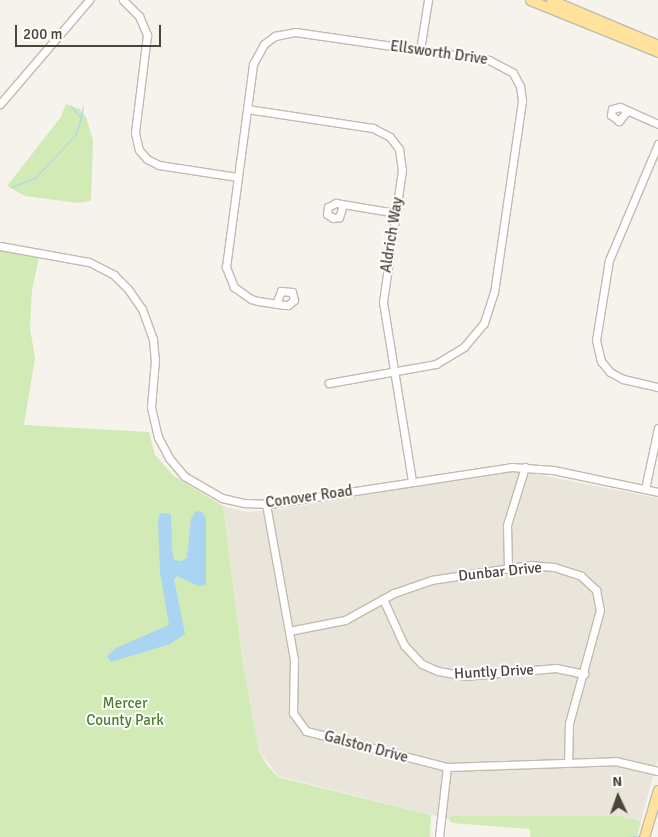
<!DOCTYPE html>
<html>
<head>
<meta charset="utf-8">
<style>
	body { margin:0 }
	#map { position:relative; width:658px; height:837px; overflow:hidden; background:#f6f3ec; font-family:Signika,sans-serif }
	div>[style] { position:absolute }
	.residential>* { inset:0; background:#eae5da }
	.green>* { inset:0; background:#d2eab5 }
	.water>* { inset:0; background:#a9d4f2 }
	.stream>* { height:1px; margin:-0.5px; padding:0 0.5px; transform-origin:0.5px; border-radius:0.5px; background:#a9d4f2 }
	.roads { filter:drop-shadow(1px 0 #c2bbae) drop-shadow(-1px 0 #c2bbae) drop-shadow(0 1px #c2bbae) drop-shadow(0 -1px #c2bbae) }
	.minor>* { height:7px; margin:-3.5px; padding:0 3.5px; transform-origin:3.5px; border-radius:3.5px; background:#fff }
	.major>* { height:9px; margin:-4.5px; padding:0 4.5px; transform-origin:4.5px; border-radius:4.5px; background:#ffe39c }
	span { translate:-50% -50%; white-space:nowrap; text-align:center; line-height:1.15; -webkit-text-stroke:4px #fff; paint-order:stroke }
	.street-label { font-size:15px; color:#4b4439 }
	.park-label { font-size:15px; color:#4a7f2a }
	.north { position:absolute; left:593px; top:772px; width:50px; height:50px; -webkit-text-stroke:4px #fff; paint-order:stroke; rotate:357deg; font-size:14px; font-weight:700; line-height:20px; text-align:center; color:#4b4439 }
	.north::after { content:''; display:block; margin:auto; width:18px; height:22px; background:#4b4439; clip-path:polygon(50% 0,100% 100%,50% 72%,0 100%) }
	.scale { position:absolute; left:15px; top:25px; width:146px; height:22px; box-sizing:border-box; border:2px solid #4b4439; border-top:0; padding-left:6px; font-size:15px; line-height:18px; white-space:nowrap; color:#4b4439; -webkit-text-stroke:4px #fff; paint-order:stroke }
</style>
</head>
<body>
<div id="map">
	<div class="residential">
		<i style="clip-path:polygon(491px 473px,529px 473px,658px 498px,658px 759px,641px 821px,619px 816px,452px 816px,448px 819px,278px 776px,259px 751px,243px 664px,223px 506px,248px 512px,275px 510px)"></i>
	</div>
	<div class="green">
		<i style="clip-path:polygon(66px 104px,80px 109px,86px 117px,93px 140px,91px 201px,78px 203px,25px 196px,7px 186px,60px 118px)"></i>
		<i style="clip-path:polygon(0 246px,40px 253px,32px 290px,30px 328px,35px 358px,24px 425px,149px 432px,155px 455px,174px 476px,223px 506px,243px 664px,259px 751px,267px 765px,278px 777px,431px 815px,430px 837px,0 837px)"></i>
		<i style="clip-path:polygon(451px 816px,621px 816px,641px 821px,637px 837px,530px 837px,530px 829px,452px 823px,448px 819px)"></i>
	</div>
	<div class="water">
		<i style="clip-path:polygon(196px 511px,202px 512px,206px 518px,206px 585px,198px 586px,177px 576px,174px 579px,185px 634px,170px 644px,111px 662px,107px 656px,116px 648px,169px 625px,160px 572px,158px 520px,160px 513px,171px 514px,172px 550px,174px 560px,181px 561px,187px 558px,191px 519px)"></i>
	</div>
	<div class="stream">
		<i style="left:81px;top:118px;width:12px;rotate:-81deg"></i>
		<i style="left:11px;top:187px;width:26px;rotate:-21deg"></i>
		<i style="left:35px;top:178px;width:60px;rotate:-47deg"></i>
		<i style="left:76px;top:134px;width:17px;rotate:-73deg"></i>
		<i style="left:81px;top:118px;width:16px;rotate:-130deg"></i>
		<i style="left:628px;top:837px;width:12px;rotate:-5deg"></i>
	</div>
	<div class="roads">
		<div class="minor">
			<i style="left:123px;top:0;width:23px;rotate:45deg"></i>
			<i style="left:139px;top:16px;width:21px;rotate:67deg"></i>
			<i style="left:147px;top:35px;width:99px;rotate:97deg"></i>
			<i style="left:135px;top:133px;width:17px;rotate:77deg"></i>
			<i style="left:139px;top:150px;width:12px;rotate:48deg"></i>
			<i style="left:147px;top:159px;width:13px;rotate:27deg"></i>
			<i style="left:159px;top:165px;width:79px;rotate:8.7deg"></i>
			<i style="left:420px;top:50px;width:51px;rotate:-80.9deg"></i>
			<i style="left:0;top:104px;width:137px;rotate:-49.4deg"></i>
			<i style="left:247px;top:109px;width:127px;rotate:8.6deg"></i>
			<i style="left:373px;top:128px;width:19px;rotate:28deg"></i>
			<i style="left:390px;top:137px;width:15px;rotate:53deg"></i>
			<i style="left:399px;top:149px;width:21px;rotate:82deg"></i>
			<i style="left:402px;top:170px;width:133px;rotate:98.2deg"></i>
			<i style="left:383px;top:302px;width:181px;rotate:80.8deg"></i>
			<i style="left:627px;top:111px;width:13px;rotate:129deg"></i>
			<i style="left:619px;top:121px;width:10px;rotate:-143deg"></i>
			<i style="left:611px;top:115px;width:6px;rotate:-81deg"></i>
			<i style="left:612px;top:109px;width:8px;rotate:-14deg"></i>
			<i style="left:620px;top:107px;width:42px;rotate:24.1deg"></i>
			<i style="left:658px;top:144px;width:126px;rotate:112.9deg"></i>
			<i style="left:609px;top:260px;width:81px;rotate:99.2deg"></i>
			<i style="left:596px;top:340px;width:22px;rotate:77deg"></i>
			<i style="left:601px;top:361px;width:14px;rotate:51deg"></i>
			<i style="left:610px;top:372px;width:15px;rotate:28deg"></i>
			<i style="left:623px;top:379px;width:36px;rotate:13deg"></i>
			<i style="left:343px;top:205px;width:13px;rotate:108deg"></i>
			<i style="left:339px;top:217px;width:6px;rotate:171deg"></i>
			<i style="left:333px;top:218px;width:7px;rotate:-146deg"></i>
			<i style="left:327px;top:214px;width:7px;rotate:-82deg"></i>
			<i style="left:328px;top:207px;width:9px;rotate:-27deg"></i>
			<i style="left:336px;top:203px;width:61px;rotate:9.5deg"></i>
			<i style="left:0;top:246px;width:90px;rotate:10.2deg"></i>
			<i style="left:89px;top:262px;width:28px;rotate:27deg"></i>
			<i style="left:114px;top:275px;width:20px;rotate:45deg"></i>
			<i style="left:128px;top:289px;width:24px;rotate:55deg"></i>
			<i style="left:142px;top:309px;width:32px;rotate:70deg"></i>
			<i style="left:153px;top:339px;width:21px;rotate:85deg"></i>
			<i style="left:155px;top:360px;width:47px;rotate:94.9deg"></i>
			<i style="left:151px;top:407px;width:31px;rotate:77deg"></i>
			<i style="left:158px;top:437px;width:24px;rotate:62deg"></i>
			<i style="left:169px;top:458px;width:23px;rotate:50deg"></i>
			<i style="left:184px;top:476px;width:44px;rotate:30.1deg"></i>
			<i style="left:222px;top:498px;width:23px;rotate:13deg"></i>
			<i style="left:244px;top:503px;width:26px;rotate:2deg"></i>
			<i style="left:270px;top:504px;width:244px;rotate:-8.7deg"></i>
			<i style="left:511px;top:467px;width:42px;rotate:4.1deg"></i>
			<i style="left:553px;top:470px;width:107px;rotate:11.8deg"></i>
			<i style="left:276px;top:304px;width:14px;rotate:-69deg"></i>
			<i style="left:281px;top:291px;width:11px;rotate:5deg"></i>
			<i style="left:292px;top:292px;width:8px;rotate:76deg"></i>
			<i style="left:294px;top:300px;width:8px;rotate:140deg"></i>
			<i style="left:288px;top:305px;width:4px;rotate:180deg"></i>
			<i style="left:284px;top:305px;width:26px;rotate:-171deg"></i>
			<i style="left:258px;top:301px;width:7px;rotate:-164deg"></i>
			<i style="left:251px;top:299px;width:21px;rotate:-145deg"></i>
			<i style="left:234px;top:287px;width:22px;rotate:-112deg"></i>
			<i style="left:226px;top:267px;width:205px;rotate:-82.4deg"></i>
			<i style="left:253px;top:64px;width:23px;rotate:-61deg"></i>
			<i style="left:264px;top:44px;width:14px;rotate:-36deg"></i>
			<i style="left:275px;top:36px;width:20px;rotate:-11deg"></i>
			<i style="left:295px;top:32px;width:196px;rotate:8.2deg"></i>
			<i style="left:489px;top:60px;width:27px;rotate:28deg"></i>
			<i style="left:513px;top:73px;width:15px;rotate:62deg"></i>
			<i style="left:520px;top:86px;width:15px;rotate:82deg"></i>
			<i style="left:522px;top:101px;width:193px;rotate:98.3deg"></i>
			<i style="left:494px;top:292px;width:33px;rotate:108deg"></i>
			<i style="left:484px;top:323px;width:31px;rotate:130deg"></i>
			<i style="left:464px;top:347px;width:33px;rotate:149deg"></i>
			<i style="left:436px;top:364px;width:109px;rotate:169.9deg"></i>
			<i style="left:645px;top:489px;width:62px;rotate:-78deg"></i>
			<i style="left:266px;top:504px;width:158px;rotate:79.8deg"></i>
			<i style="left:294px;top:659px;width:54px;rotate:91.1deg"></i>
			<i style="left:293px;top:713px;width:22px;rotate:54deg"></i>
			<i style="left:306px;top:731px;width:146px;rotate:14.3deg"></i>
			<i style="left:447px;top:767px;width:168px;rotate:-2deg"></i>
			<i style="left:615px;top:761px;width:44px;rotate:13.1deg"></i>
			<i style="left:508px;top:568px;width:43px;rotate:-91.3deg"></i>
			<i style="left:507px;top:525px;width:61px;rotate:-72.8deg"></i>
			<i style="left:383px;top:599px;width:51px;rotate:65.5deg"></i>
			<i style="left:404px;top:645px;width:26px;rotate:47deg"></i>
			<i style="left:422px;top:664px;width:17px;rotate:24deg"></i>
			<i style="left:438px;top:671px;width:27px;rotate:10deg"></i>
			<i style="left:465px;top:676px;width:91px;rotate:-5deg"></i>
			<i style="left:556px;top:668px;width:29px;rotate:12deg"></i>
			<i style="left:289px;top:631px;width:57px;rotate:-11.1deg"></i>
			<i style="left:345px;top:620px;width:56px;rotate:-28.9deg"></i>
			<i style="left:394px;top:593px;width:39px;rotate:-19deg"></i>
			<i style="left:431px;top:580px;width:100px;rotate:-8.6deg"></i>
			<i style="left:530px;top:565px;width:24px;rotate:5deg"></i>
			<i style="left:554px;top:567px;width:28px;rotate:18deg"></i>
			<i style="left:581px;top:576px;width:21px;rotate:43deg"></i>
			<i style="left:596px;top:590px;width:20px;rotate:79deg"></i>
			<i style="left:600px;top:610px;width:117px;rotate:105.3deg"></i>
			<i style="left:569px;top:723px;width:40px;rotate:91.4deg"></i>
			<i style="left:439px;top:837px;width:70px;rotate:-83.5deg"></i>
		</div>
		<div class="major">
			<i style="left:530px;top:0;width:138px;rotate:22.1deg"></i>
			<i style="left:551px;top:0;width:116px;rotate:22.8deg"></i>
			<i style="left:644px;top:837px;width:49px;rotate:-73.4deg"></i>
		</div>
	</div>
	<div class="street-label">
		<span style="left:439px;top:53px;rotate:8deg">Ellsworth Drive</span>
		<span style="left:392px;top:235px;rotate:-81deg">Aldrich Way</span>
		<span style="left:309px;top:497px;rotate:-8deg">Conover Road</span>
		<span style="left:500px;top:572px;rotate:-6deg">Dunbar Drive</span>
		<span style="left:494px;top:672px;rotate:-3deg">Huntly Drive</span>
		<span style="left:366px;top:747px;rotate:15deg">Galston Drive</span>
	</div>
	<div class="park-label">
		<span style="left:125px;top:712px">Mercer<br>County Park</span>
	</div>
	<div class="north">N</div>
	<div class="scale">200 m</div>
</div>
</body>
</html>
